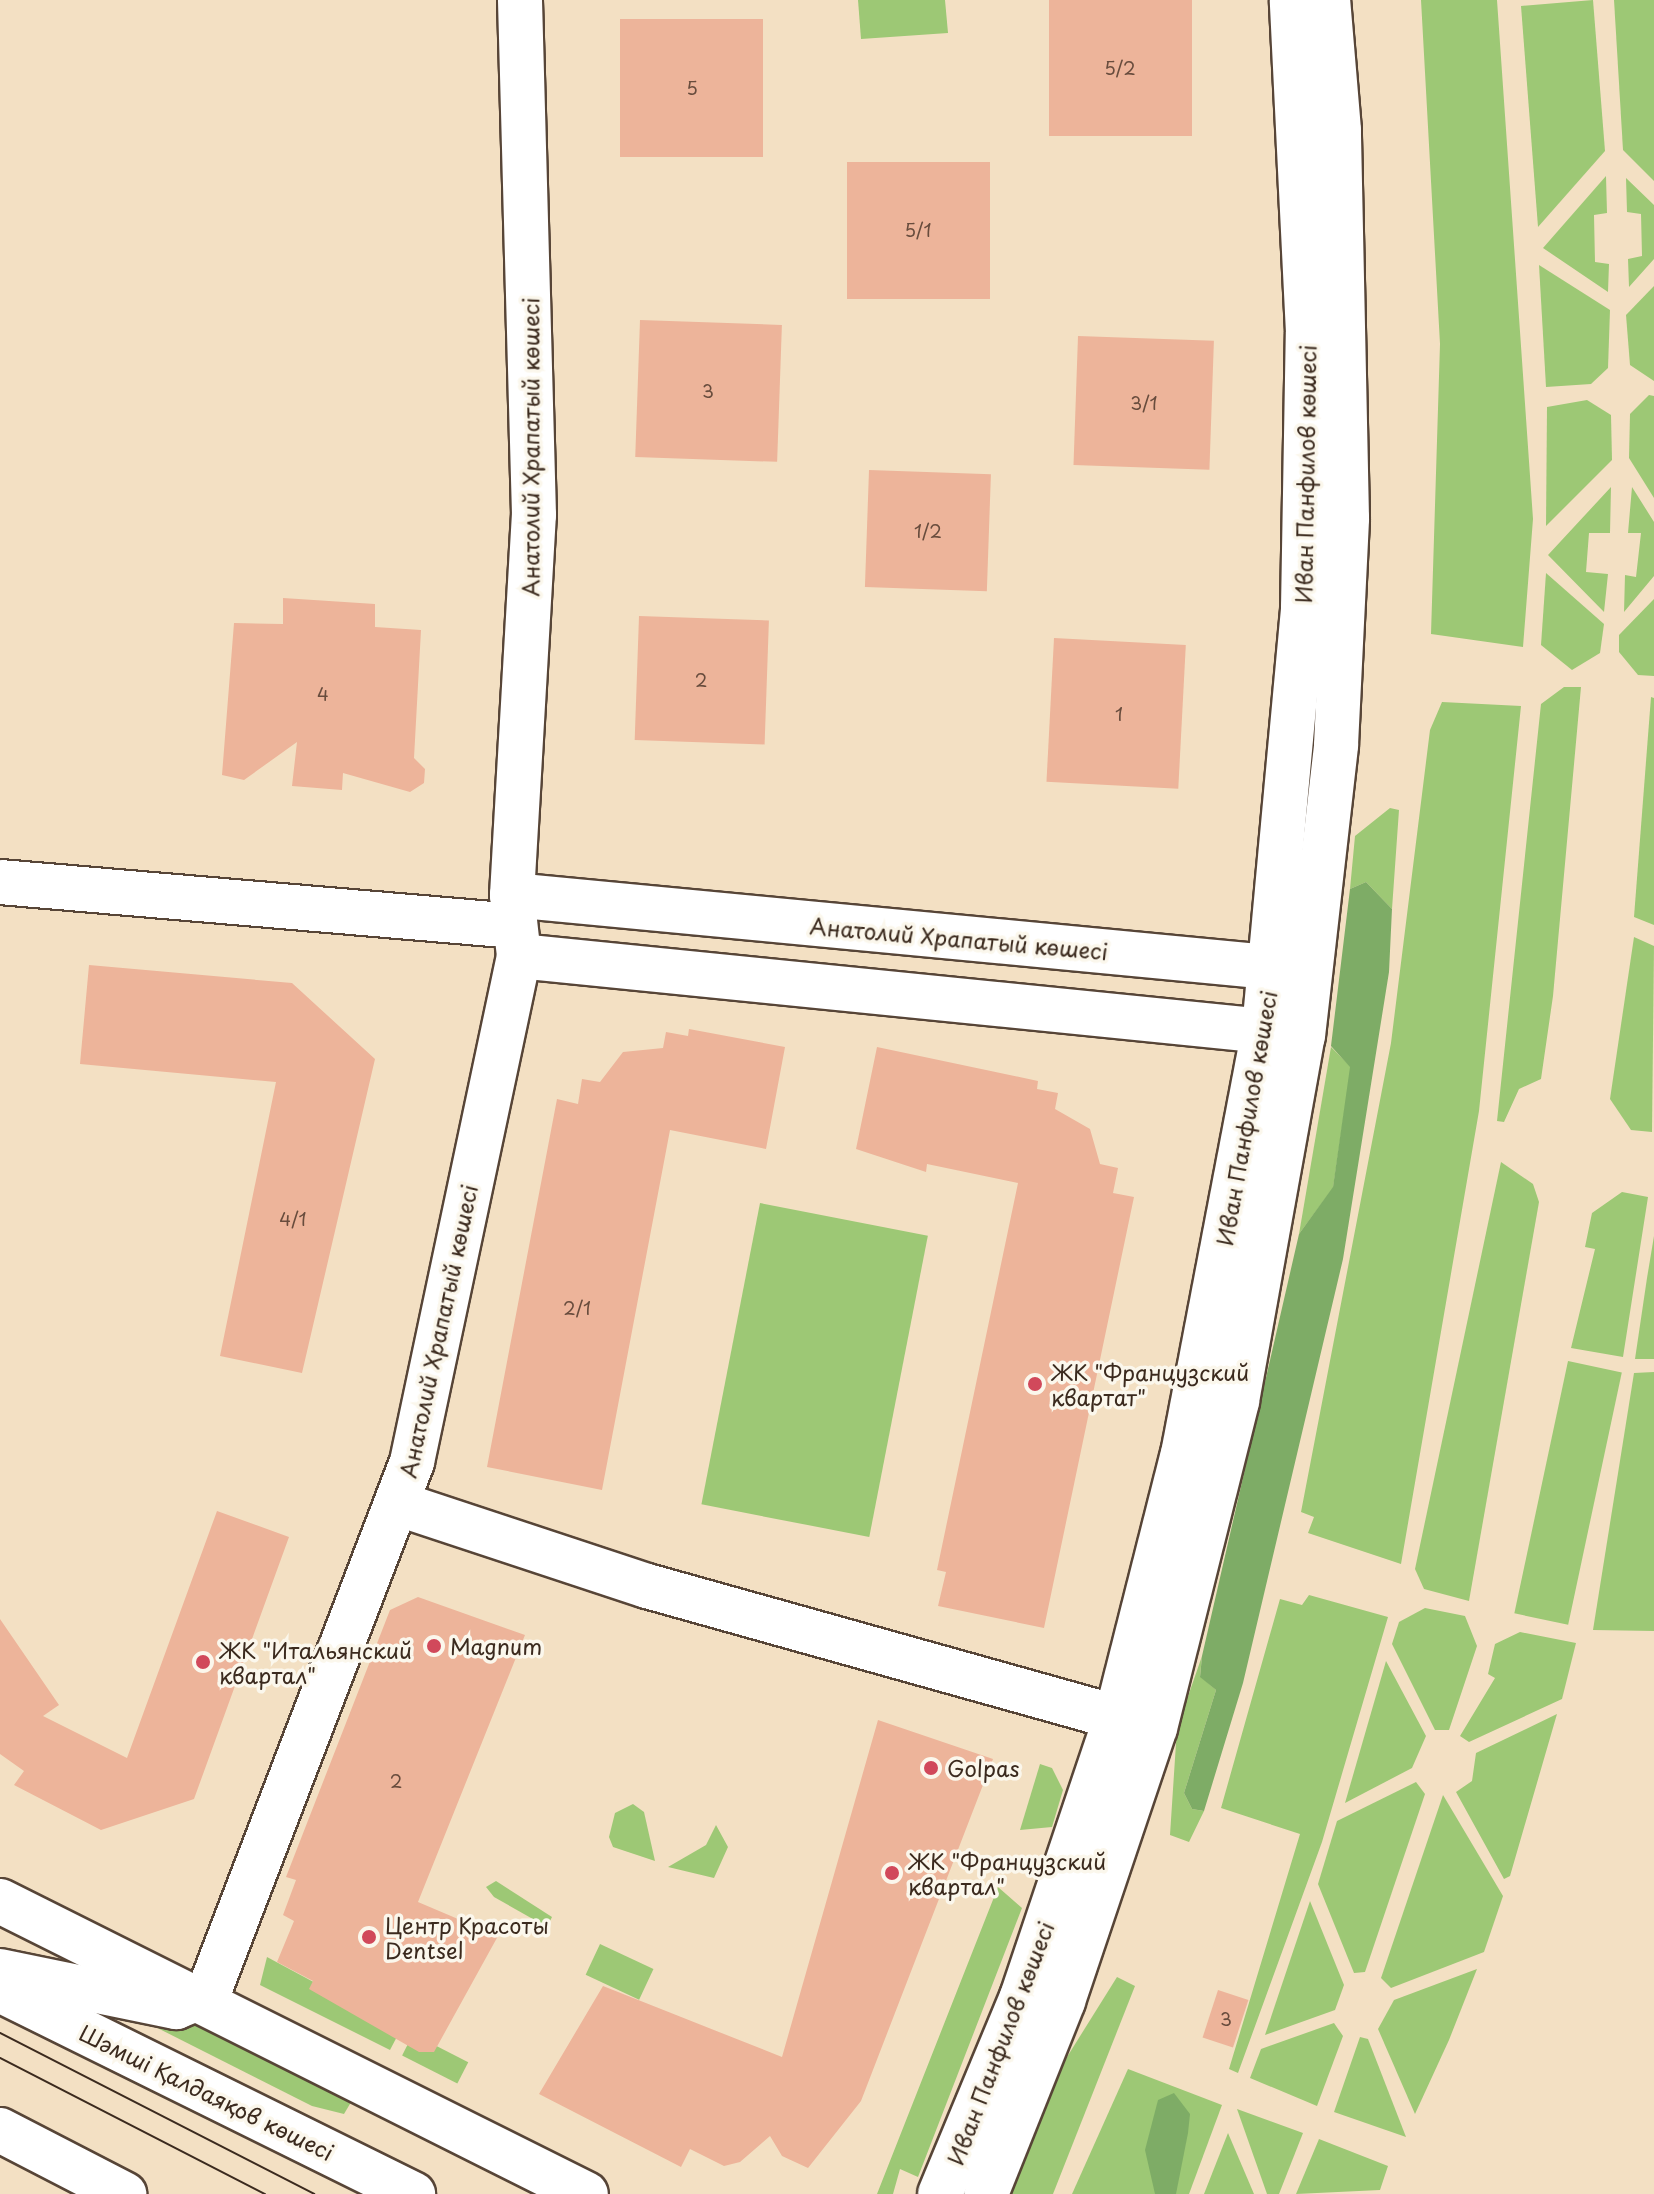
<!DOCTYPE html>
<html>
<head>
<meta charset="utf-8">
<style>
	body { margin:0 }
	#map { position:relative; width:1654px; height:2194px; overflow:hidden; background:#f3e0c3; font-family:"Playpen Sans",sans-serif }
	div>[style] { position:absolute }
	.green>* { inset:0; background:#9dc875; transform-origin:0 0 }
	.forest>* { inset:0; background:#7eac66 }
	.building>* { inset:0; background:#edb49a; transform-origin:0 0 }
	.roads { filter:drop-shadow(2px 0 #574537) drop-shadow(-2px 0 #574537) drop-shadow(0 2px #574537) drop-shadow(0 -2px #574537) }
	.minor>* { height:44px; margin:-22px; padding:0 22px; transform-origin:22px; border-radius:22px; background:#fff }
	.major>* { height:44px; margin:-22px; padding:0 22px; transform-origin:22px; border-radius:22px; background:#fff }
	.tram>* { height:2px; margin:-1px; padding:0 1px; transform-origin:1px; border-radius:1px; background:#3b2a1e }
	.dots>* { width:22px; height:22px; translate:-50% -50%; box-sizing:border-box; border:4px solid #fbf7ec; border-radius:50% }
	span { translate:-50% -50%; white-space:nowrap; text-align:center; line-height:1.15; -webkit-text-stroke:7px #fbf7ec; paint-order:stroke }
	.number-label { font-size:18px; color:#684c3d }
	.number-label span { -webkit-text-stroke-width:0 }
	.street-label { font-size:22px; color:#3b2a1e }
	.poi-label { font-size:22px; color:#3b2a1e }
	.left { translate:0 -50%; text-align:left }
</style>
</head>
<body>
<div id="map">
	<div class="green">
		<i style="clip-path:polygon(858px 0,945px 0,948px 33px,861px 39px)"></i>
		<i style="clip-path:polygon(1421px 0,1497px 0,1533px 519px,1523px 647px,1431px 634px,1440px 344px)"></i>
		<i style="clip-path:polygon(1593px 0,1605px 151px,1538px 227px,1521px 6px)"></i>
		<i style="clip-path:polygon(1614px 0,1654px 0,1654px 181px,1623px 150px)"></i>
		<i style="clip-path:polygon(1606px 176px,1607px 213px,1594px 215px,1595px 262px,1609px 264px,1608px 292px,1543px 248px)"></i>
		<i style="clip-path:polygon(1626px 178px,1654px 205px,1654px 259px,1629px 287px,1628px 259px,1642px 256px,1641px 214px,1627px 212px)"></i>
		<i style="clip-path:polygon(1539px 265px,1610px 310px,1608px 368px,1591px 384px,1546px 387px)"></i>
		<i style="clip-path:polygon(1654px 286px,1654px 381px,1630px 365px,1626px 315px)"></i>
		<i style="clip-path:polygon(1649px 395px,1654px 396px,1654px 498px,1629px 458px,1630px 414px)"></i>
		<i style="clip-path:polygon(1587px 400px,1611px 415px,1612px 460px,1546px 526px,1547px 407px)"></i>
		<i style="clip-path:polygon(1611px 487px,1610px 533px,1589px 533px,1586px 572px,1608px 574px,1604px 612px,1548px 555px)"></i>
		<i style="clip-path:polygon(1632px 487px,1654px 522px,1654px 576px,1624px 612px,1625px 575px,1636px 577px,1641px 533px,1628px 533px)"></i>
		<i style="clip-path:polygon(1546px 573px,1604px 624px,1600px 653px,1572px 670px,1541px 645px)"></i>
		<i style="clip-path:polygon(1654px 599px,1654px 676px,1638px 675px,1619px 652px,1619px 635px)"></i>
		<i style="clip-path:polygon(1564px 687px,1581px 687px,1553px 996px,1541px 1079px,1519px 1089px,1504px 1122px,1497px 1121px,1541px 704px)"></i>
		<i style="clip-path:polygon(1651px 697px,1654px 698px,1654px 925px,1634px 917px)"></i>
		<i style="clip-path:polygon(1442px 702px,1521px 706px,1479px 1111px,1401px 1564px,1308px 1533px,1314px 1517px,1301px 1512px,1391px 1043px,1430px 730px)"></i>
		<i style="clip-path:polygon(1390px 808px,1399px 810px,1392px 909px,1366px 882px,1350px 889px,1355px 836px)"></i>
		<i style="clip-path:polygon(1634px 937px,1654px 946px,1652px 1132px,1631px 1130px,1610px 1099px)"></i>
		<i style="clip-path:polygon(1331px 1047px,1351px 1067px,1333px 1188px,1299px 1234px)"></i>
		<i style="clip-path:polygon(1501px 1162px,1533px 1184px,1539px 1202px,1469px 1601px,1424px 1589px,1415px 1569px)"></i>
		<i style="clip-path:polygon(1622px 1192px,1648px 1197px,1623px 1357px,1571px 1348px,1595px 1249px,1585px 1247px,1592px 1213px)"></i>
		<i style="left:760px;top:1203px;width:171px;height:307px;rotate:11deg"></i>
		<i style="clip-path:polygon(1654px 1236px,1654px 1359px,1635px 1359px,1647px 1278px)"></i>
		<i style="left:1568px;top:1361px;width:55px;height:258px;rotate:12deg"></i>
		<i style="clip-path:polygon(1654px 1372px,1654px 1631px,1593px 1630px,1634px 1373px)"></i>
		<i style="clip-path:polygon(1309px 1595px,1388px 1617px,1322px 1842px,1238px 2073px,1229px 2069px,1300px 1834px,1221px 1808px,1280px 1599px,1302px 1605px)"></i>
		<i style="clip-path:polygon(1425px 1608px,1465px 1616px,1477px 1646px,1449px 1730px,1435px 1730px,1392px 1644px,1399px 1622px)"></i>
		<i style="clip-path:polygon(1520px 1632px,1576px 1643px,1562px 1699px,1469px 1742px,1460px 1736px,1495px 1678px,1488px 1674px,1495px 1644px)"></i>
		<i style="clip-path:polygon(1202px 1656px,1200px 1676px,1216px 1690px,1184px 1793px,1192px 1809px,1204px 1811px,1189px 1842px,1170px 1835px,1177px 1728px)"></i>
		<i style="clip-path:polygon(1386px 1661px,1426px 1736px,1412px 1768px,1345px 1803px)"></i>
		<i style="clip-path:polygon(1557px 1714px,1510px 1876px,1504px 1879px,1456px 1792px,1472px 1781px,1476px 1753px)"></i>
		<i style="clip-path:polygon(1040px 1764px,1052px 1768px,1063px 1790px,1052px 1827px,1020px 1830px)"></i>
		<i style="clip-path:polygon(1416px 1782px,1425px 1794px,1365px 1972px,1354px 1973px,1318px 1884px,1337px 1821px)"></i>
		<i style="clip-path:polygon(1443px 1795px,1503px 1896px,1484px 1952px,1391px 1988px,1381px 1978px)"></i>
		<i style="clip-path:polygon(633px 1804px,644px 1812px,655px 1861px,613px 1847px,609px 1837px,615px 1813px)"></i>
		<i style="clip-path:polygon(716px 1825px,728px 1847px,714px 1878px,668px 1867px,706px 1845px)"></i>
		<i style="clip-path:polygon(496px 1881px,552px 1917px,547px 1927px,494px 1897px,486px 1887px)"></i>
		<i style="clip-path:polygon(998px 1887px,1022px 1908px,918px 2177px,900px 2169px,893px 2194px,877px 2194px)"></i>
		<i style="clip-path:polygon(1310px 1901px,1344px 1985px,1335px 2010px,1265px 2035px)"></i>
		<i style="left:600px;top:1944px;width:59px;height:34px;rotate:25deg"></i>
		<i style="clip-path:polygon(267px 1957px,401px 2029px,390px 2050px,260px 1985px)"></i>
		<i style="clip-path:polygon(1477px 1969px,1449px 2040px,1415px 2114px,1378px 2029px,1394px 2000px)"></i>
		<i style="clip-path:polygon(1117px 1977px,1135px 1986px,1053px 2194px,1009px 2194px,1062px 2065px)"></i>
		<i style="clip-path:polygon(116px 1999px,237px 2035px,357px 2092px,344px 2114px,312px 2106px,104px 2001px)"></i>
		<i style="clip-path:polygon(1334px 2023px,1343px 2036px,1317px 2106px,1250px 2078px,1261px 2049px)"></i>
		<i style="left:413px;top:2034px;width:62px;height:24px;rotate:27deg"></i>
		<i style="clip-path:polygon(1360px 2037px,1368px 2039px,1406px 2137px,1334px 2112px)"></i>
		<i style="clip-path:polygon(1128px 2069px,1222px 2105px,1189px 2194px,1072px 2194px)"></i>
		<i style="clip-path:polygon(1237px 2109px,1303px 2133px,1279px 2194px,1267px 2194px)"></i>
		<i style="clip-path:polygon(1228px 2133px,1254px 2194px,1204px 2194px)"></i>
		<i style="clip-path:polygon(1319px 2139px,1388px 2166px,1380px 2190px,1296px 2194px)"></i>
	</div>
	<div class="forest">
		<i style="clip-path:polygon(1366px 882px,1392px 909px,1389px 972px,1343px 1259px,1243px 1683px,1204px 1811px,1192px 1809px,1184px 1793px,1216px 1690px,1200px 1677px,1202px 1656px,1299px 1234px,1333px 1187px,1350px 1067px,1331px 1046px,1350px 889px)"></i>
		<i style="clip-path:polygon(1174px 2093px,1190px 2114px,1188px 2133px,1176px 2194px,1155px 2194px,1145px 2150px,1158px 2100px)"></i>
	</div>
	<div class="building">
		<i style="left:1049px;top:0;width:143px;height:136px"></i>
		<i style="left:763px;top:19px;width:138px;height:143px;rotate:90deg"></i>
		<i style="left:847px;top:162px;width:143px;height:137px"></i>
		<i style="left:640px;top:320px;width:142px;height:137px;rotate:2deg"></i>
		<i style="left:1078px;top:336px;width:136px;height:129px;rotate:2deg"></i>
		<i style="left:869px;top:470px;width:122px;height:117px;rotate:2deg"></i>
		<i style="clip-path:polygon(283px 598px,375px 604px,375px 627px,421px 630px,414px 758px,425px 769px,424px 783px,410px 792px,343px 773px,342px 790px,292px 786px,297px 742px,244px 780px,222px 775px,234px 623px,283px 624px)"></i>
		<i style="left:639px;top:616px;width:130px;height:124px;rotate:2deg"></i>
		<i style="left:1054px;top:638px;width:132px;height:144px;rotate:3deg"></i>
		<i style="clip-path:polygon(89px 965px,292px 983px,375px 1059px,302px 1373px,220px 1356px,276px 1082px,80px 1064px)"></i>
		<i style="clip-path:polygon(689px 1029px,785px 1047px,766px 1149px,670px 1130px,602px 1490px,487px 1467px,557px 1099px,578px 1104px,582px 1079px,600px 1082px,623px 1052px,663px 1048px,666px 1032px,688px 1036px)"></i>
		<i style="clip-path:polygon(877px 1047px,1038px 1081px,1037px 1089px,1058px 1093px,1055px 1109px,1090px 1129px,1100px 1164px,1118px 1168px,1113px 1193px,1134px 1197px,1044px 1628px,938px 1606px,946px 1572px,937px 1570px,1018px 1183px,927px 1164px,926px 1172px,856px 1149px)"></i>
		<i style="clip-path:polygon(217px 1511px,289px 1537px,194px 1799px,101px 1830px,14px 1785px,24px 1771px,0 1754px,0 1619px,59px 1705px,43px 1716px,127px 1758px)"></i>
		<i style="clip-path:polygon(418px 1597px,525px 1635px,418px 1902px,498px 1936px,434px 2052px,419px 2052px,309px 1989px,313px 1981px,277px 1962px,294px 1921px,283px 1915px,296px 1880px,286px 1877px,390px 1610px)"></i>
		<i style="clip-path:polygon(878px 1720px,993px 1759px,861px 2101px,808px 2168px,782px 2156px,770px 2136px,740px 2162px,724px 2166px,690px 2149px,681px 2167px,539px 2094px,603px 1986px,782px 2057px)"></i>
		<i style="left:1218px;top:1990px;width:32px;height:50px;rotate:18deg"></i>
	</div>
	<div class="roads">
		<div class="minor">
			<i style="left:0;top:882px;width:517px;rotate:4.88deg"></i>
			<i style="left:512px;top:895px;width:793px;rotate:5.43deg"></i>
			<i style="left:519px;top:956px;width:778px;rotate:5.75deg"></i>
			<i style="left:399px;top:1504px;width:261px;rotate:18.3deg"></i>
			<i style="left:647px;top:1586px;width:516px;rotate:15.63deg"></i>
			<i style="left:0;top:1901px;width:655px;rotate:26.57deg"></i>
			<i style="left:0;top:1971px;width:180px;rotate:11.6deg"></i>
			<i style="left:176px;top:2007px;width:35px;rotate:-22deg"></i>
			<i style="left:208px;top:1994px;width:570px;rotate:-69.02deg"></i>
			<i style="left:412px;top:1462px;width:517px;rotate:-78.06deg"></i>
			<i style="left:519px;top:956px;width:61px;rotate:-96.5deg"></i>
			<i style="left:512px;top:895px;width:381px;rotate:-86.7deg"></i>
			<i style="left:534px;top:515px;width:515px;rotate:-91.56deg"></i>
			<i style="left:940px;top:2194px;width:213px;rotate:-67.4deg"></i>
			<i style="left:1022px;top:1997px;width:294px;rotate:-71.4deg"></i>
			<i style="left:1116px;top:1718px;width:272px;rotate:-75.8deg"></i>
			<i style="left:1183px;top:1454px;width:432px;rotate:-79.2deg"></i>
			<i style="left:1264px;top:1030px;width:424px;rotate:-84.7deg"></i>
			<i style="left:1303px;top:608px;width:275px;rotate:-89deg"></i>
			<i style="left:1308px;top:333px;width:333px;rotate:-92.8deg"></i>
			<i style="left:986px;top:2194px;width:208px;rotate:-68.2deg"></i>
			<i style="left:1063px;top:2001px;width:288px;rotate:-71.4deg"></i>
			<i style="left:1155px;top:1728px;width:337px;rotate:-75.9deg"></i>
			<i style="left:1237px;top:1401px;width:371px;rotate:-79.8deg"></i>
			<i style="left:1303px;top:1036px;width:293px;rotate:-83.5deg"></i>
			<i style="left:1336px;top:745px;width:227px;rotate:-87.2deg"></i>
			<i style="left:1347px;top:518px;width:388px;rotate:-91.2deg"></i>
			<i style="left:1339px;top:130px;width:130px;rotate:-94.8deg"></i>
		</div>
		<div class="major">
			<i style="left:0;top:1990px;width:461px;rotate:26.3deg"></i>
			<i style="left:0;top:2130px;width:140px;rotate:27.3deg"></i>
		</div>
	</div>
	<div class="tram">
		<i style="left:0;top:2033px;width:353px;rotate:27.1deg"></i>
		<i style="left:0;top:2058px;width:298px;rotate:27.2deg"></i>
	</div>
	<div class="dots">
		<i style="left:1035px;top:1384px;background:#d1495b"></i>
		<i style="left:434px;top:1646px;background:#d1495b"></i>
		<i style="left:203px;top:1662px;background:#d1495b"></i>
		<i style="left:931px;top:1768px;background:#d1495b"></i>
		<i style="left:892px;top:1873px;background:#d1495b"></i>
		<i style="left:369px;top:1937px;background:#d1495b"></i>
	</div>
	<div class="number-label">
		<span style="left:1120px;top:68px">5/2</span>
		<span style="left:692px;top:88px">5</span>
		<span style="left:918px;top:230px">5/1</span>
		<span style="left:708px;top:391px">3</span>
		<span style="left:1144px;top:403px">3/1</span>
		<span style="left:928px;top:531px">1/2</span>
		<span style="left:701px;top:680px">2</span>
		<span style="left:323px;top:694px">4</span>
		<span style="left:1119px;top:714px">1</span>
		<span style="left:293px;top:1219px">4/1</span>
		<span style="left:577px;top:1308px">2/1</span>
		<span style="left:396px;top:1781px">2</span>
		<span style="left:1226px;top:2019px">3</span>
	</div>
	<div class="street-label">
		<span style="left:530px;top:447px;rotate:-90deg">Анатолий Храпатый көшесі</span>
		<span style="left:1305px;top:474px;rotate:-89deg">Иван Панфилов көшесі</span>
		<span style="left:959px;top:938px;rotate:5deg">Анатолий Храпатый көшесі</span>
		<span style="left:1246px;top:1118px;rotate:-80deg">Иван Панфилов көшесі</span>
		<span style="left:438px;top:1331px;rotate:-78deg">Анатолий Храпатый көшесі</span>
		<span style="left:1000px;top:2043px;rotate:-69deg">Иван Панфилов көшесі</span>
		<span style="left:207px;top:2092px;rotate:26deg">Шәмші Қалдаяқов көшесі</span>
	</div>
	<div class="poi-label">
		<span class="left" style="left:1051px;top:1384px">ЖК "Французский<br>квартат"</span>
		<span class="left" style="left:450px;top:1646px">Magnum</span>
		<span class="left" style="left:219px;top:1662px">ЖК "Итальянский<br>квартал"</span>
		<span class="left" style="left:947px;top:1768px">Golpas</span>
		<span class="left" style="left:908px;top:1873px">ЖК "Французский<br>квартал"</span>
		<span class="left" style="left:385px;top:1937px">Центр Красоты<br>Dentsel</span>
	</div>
</div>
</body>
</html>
